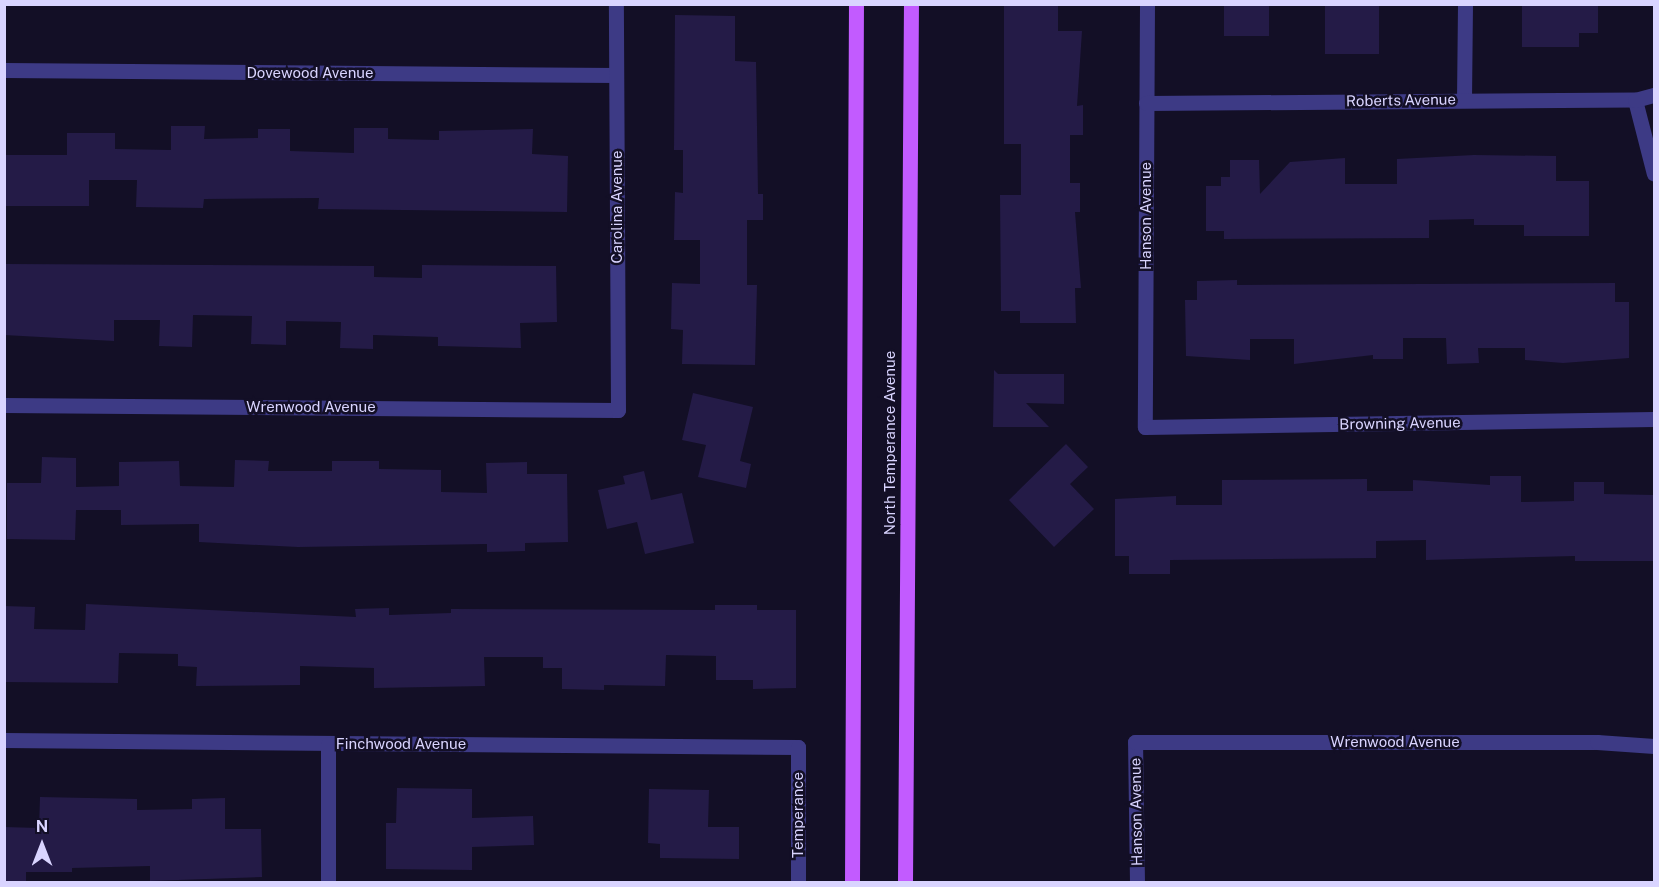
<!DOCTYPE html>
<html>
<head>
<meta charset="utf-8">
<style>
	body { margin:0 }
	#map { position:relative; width:1659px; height:887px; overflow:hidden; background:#130f26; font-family:"Public Sans",sans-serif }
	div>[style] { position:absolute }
	.building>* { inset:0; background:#241b47; transform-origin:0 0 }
	.street>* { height:15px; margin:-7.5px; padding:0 7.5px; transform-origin:7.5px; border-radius:7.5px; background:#3d3a85 }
	.primary>* { height:15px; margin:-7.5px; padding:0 7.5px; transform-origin:7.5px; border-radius:7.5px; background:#c25bff }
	span { translate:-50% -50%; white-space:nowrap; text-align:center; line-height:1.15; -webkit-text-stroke:5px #130f26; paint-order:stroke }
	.street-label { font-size:15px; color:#d9d4ff }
	.frame { position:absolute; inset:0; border:6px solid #d9d4ff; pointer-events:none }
	.north { position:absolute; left:12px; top:815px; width:60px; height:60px; -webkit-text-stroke:4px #130f26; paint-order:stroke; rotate:0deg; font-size:16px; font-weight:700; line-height:24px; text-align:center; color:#d9d4ff }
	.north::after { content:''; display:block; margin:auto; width:21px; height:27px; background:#d9d4ff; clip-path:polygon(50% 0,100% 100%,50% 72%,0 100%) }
</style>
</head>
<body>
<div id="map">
	<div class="building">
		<i style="clip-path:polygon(1004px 4px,1058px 4px,1058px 31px,1082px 31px,1077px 106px,1083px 105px,1083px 135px,1070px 135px,1070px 183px,1080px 183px,1080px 212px,1075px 212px,1081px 288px,1075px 288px,1076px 323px,1020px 323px,1020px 311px,1001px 311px,1000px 195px,1021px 195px,1021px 144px,1004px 144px)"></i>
		<i style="left:1224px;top:4px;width:45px;height:32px"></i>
		<i style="left:1325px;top:4px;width:54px;height:50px"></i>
		<i style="clip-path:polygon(1522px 4px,1598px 4px,1598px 33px,1579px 33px,1579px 47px,1522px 47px)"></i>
		<i style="clip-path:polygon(675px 15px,735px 16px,735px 61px,756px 62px,758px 194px,763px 194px,763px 220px,747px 220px,747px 285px,757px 285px,755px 365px,682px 364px,683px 330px,671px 329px,672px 283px,700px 284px,700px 240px,674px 240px,675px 192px,683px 193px,683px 150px,674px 150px)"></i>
		<i style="clip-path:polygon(171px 126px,205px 126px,204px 139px,258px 138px,258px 129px,290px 129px,290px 151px,354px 153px,354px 128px,388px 128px,388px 139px,439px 140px,439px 131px,533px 129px,532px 154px,568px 156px,567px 212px,318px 209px,319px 198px,204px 199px,203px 208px,136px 207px,137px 180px,89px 180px,89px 206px,4px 206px,4px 155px,67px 155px,67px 133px,115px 133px,115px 149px,171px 150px)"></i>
		<i style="clip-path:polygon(1474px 155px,1556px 156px,1556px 181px,1589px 181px,1589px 236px,1524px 236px,1524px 225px,1474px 225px,1474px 219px,1429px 220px,1429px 238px,1224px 239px,1224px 231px,1206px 231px,1206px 186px,1221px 186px,1221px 177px,1230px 177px,1230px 160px,1259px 160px,1260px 194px,1290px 162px,1345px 158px,1345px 184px,1397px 184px,1397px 159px)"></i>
		<i style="clip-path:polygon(4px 264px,374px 266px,374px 277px,422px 278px,422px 265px,556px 266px,557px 322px,520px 323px,521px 348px,438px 346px,438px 337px,373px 335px,373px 349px,340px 348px,341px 322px,286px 321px,286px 345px,251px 344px,252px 316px,193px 315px,192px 347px,159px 346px,160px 320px,114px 320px,114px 341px,4px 335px)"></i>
		<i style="clip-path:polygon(1237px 280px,1237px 285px,1615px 283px,1615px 302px,1629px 302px,1629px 358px,1563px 363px,1525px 360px,1525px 348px,1478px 348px,1479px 363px,1447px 364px,1446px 338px,1403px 338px,1403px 359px,1373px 359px,1373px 355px,1294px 364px,1294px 339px,1250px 339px,1250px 360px,1186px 356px,1185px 300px,1197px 300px,1197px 281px)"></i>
		<i style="clip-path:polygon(994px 370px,998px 374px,1064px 374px,1064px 404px,1026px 403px,1049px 427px,993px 427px)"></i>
		<i style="clip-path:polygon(693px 393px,753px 407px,740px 461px,751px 464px,746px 488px,698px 477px,706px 445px,682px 440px)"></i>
		<i style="clip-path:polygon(1066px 444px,1088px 467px,1070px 484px,1094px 509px,1054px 547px,1009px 500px)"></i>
		<i style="clip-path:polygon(42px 457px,76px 458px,76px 487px,119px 486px,119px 462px,179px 461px,180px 486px,234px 487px,235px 460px,269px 461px,268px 471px,332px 471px,332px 461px,379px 461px,379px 469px,441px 470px,441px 492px,487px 493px,486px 463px,527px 462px,527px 474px,567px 474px,568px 542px,525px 543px,525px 551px,487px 552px,487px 544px,298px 547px,199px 542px,199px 524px,121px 525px,121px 510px,76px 510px,75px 540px,7px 539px,7px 483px,41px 483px)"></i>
		<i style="clip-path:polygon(644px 471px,651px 500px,682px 493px,694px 543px,645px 554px,637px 522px,607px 529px,598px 490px,625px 484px,623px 476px)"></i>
		<i style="clip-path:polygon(1490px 476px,1521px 476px,1521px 502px,1574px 501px,1574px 482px,1604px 482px,1604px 494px,1654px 495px,1654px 561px,1575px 561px,1575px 556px,1426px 560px,1426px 540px,1376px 541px,1376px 558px,1170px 560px,1170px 574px,1129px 574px,1129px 556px,1115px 556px,1115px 499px,1176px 496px,1176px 505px,1222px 505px,1222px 480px,1367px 479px,1367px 491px,1413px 491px,1413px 480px,1490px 485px)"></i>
		<i style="clip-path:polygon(86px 604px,356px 617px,355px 609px,389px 608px,389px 615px,451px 613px,451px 609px,715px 610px,715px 605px,757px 605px,757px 610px,796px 610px,796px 688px,753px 689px,753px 680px,716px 680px,716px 656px,666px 655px,665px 686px,604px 685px,604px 690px,562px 689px,562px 668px,543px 668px,543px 657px,484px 657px,485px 686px,374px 688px,374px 668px,300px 666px,300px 685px,196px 686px,197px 667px,178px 666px,178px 654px,119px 653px,118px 683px,4px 682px,4px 606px,35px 607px,34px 629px,85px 630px)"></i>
		<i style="clip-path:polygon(397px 788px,472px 789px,472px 818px,533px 816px,534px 845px,472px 847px,472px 870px,386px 869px,386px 823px,396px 823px)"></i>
		<i style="clip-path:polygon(649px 789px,709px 790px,708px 827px,739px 827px,739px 859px,660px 858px,660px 844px,648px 843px)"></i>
		<i style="clip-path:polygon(40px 797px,137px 799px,137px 810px,192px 809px,192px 799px,225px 798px,225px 829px,261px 829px,262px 877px,150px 881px,150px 866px,72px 868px,72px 872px,26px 872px,26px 882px,4px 882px,4px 827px,39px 828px)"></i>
	</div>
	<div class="street">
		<i style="left:1147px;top:4px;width:423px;rotate:90.3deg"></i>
		<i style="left:1145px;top:427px;width:509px;rotate:-0.9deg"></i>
		<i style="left:4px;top:70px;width:612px;rotate:0.47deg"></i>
		<i style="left:1464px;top:100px;width:96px;rotate:-89.4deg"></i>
		<i style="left:1635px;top:100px;width:76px;rotate:75.6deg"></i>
		<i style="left:1146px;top:103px;width:489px;rotate:-0.4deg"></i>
		<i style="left:1635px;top:100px;width:20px;rotate:-15deg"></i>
		<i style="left:4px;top:405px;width:614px;rotate:0.47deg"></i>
		<i style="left:618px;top:410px;width:406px;rotate:-90.3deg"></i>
		<i style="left:4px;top:740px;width:794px;rotate:0.51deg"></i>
		<i style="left:798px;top:747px;width:135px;rotate:90deg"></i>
		<i style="left:328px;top:882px;width:138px;rotate:-90deg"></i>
		<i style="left:1137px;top:882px;width:140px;rotate:-90.8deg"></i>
		<i style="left:1135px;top:742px;width:462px"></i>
		<i style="left:1597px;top:742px;width:57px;rotate:4deg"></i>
	</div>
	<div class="primary">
		<i style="left:852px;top:882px;width:878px;rotate:-89.74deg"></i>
		<i style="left:905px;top:882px;width:878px;rotate:-89.61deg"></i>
	</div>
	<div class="street-label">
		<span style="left:310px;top:73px">Dovewood Avenue</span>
		<span style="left:1401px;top:100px;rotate:-1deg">Roberts Avenue</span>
		<span style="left:617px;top:207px;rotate:-90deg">Carolina Avenue</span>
		<span style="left:1146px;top:216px;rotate:-90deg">Hanson Avenue</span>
		<span style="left:311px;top:407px">Wrenwood Avenue</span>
		<span style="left:1400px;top:423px;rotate:-1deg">Browning Avenue</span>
		<span style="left:890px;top:443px;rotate:-90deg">North Temperance Avenue</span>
		<span style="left:1395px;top:742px">Wrenwood Avenue</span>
		<span style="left:401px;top:744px">Finchwood Avenue</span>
		<span style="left:1136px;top:812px;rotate:-91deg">Hanson Avenue</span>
		<span style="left:798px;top:815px;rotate:-90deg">Temperance</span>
	</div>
	<div class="frame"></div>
	<div class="north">N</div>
</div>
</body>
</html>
